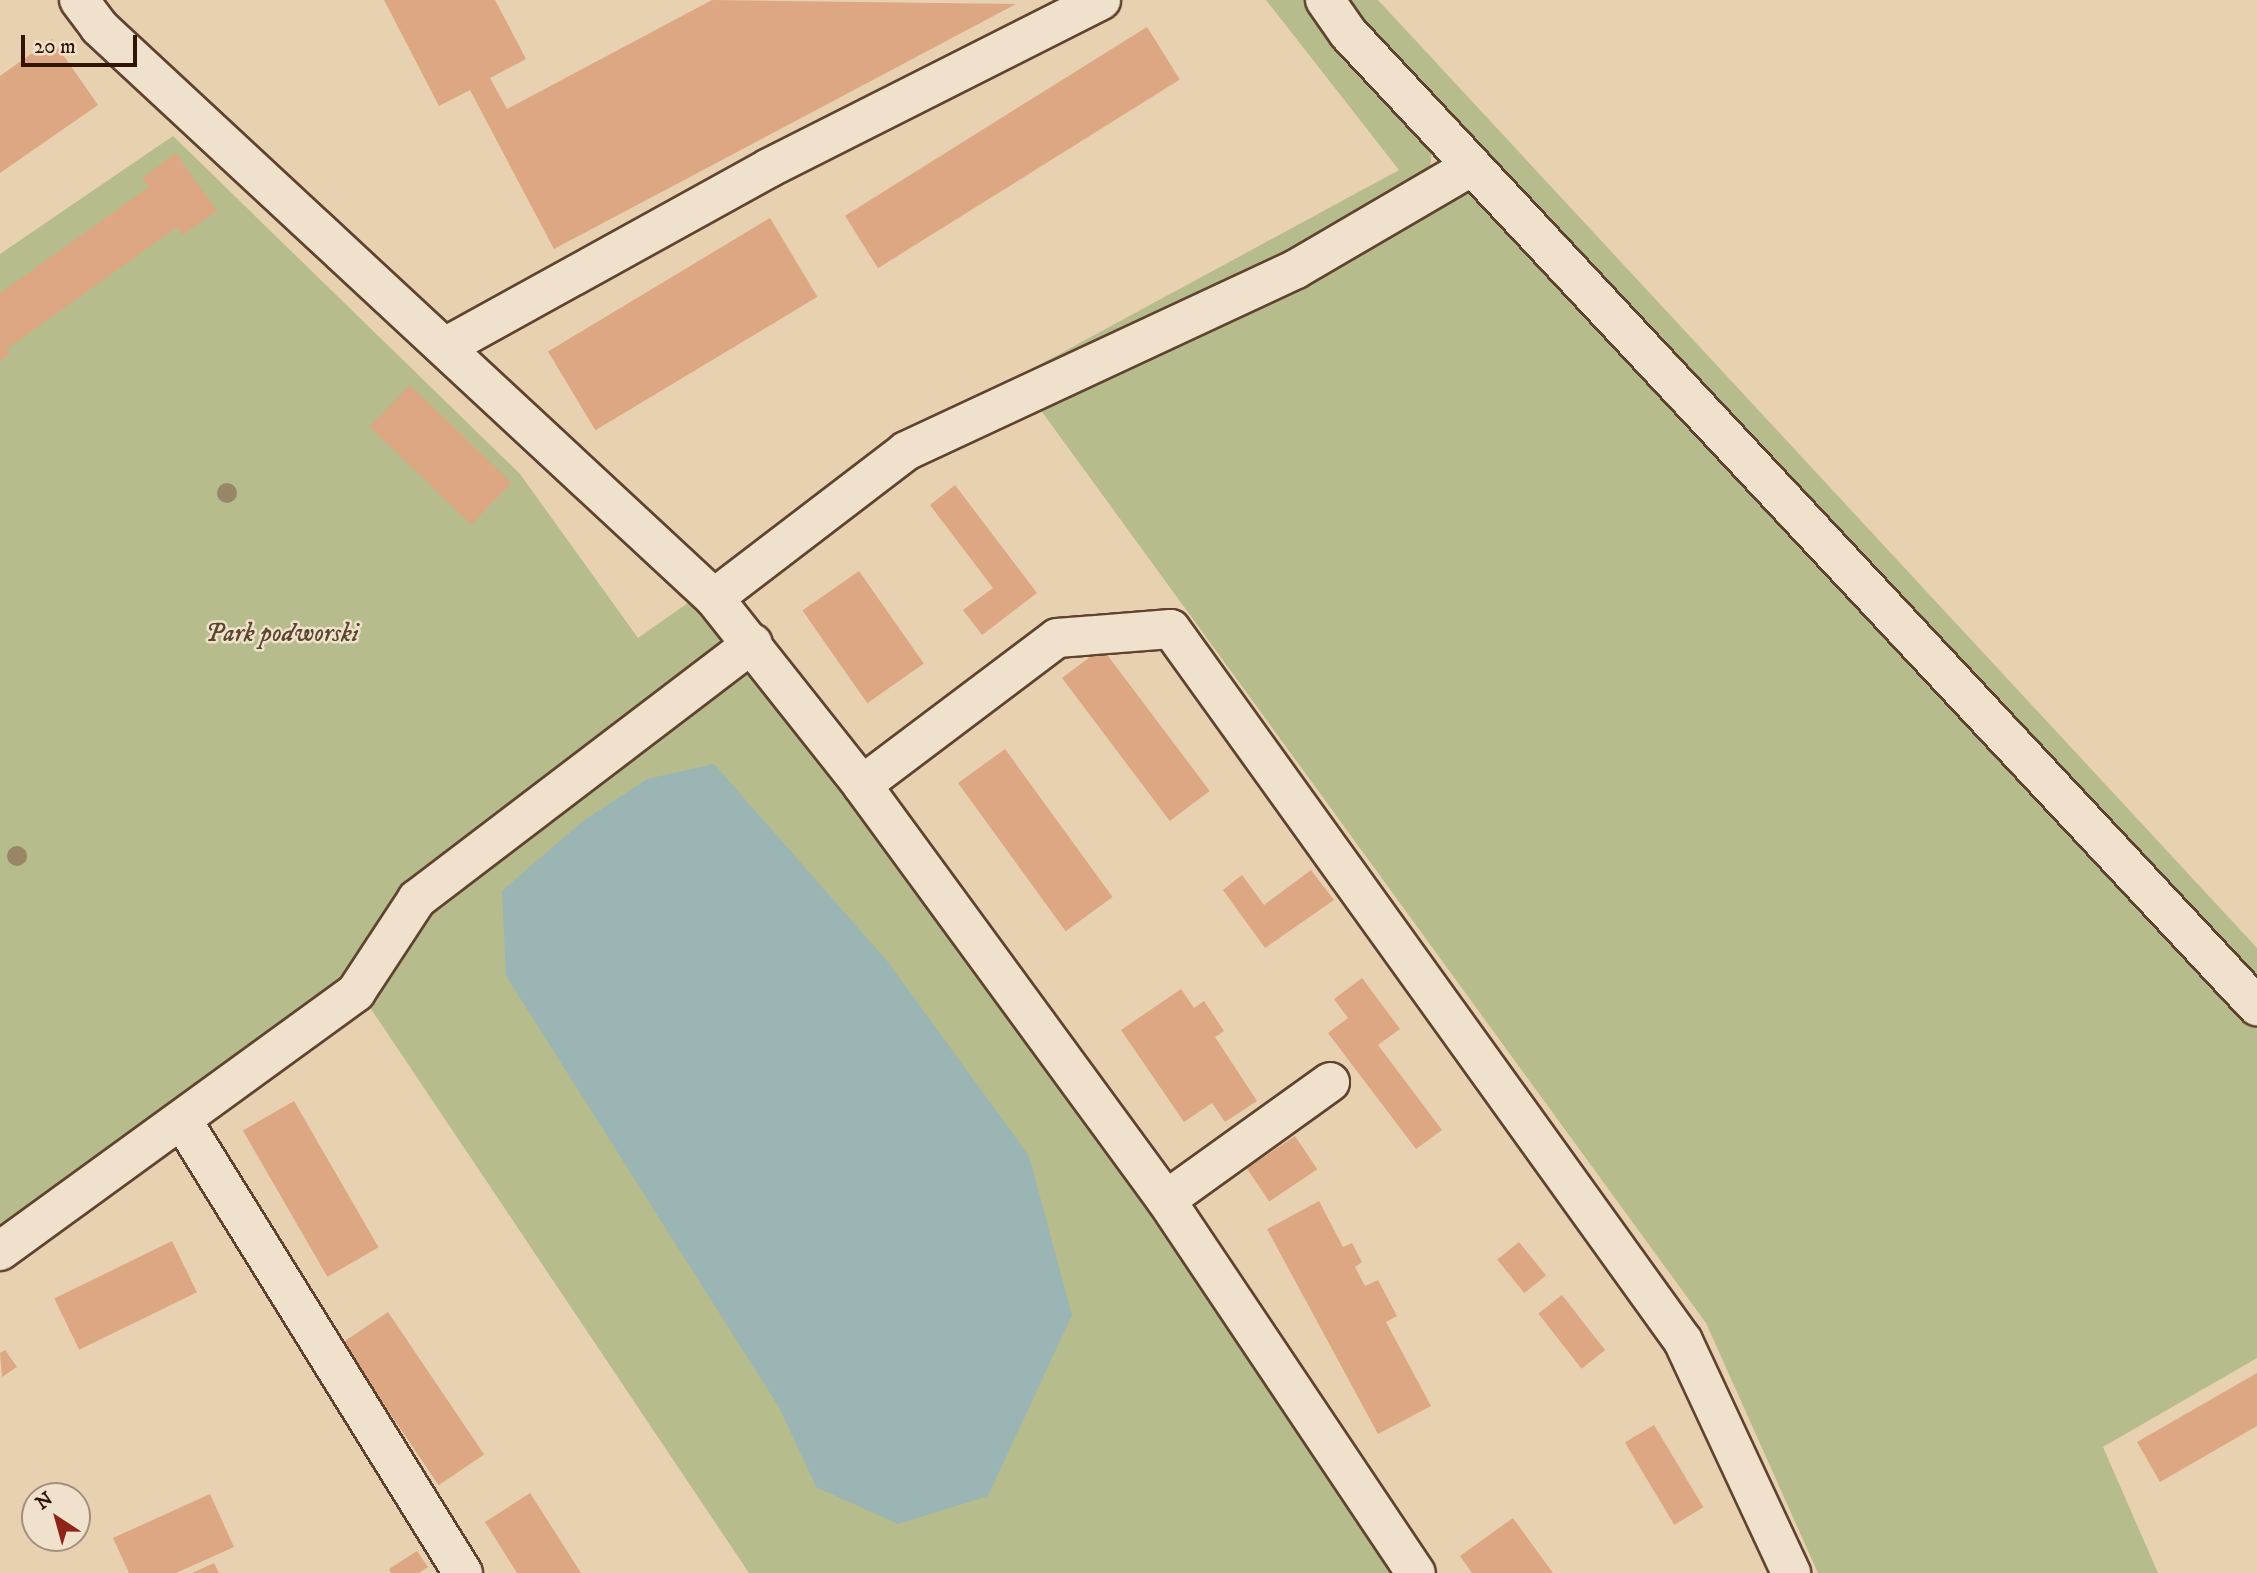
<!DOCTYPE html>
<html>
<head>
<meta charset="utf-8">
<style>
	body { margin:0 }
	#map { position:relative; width:2257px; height:1573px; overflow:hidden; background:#e8d1b0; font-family:"IM FELL DW Pica",serif }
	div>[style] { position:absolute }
	.green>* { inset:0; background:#b6bc8b }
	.water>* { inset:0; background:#9bb5b5 }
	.building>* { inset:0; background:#dda783; transform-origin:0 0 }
	.roads { filter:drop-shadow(2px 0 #5f4330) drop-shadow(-2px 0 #5f4330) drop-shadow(0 2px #5f4330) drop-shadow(0 -2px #5f4330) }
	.minor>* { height:38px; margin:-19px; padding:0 19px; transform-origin:19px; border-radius:19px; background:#f0e1cc }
	.trees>* { width:20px; height:20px; margin:-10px; border-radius:50%; background:#998568 }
	span { translate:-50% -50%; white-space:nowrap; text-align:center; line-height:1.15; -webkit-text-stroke:5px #f0e1cc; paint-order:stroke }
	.park-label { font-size:26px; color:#59462d; font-style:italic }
	.north { position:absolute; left:21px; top:1482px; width:70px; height:70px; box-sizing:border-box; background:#f0e1cc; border:2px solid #a48f7c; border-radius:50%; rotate:324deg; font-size:19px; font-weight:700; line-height:28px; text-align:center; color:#311405 }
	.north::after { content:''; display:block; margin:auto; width:24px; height:32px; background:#8f2418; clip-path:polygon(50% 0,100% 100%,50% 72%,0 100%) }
	.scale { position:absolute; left:21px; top:35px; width:116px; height:32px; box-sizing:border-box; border:4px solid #311405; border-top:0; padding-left:9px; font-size:21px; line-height:24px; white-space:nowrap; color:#311405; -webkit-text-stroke:5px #f0e1cc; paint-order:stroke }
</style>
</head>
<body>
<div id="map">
	<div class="green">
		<i style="clip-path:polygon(1266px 0,1305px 0,1334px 44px,1432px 151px,1429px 176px,1287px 257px,897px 442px,1399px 170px)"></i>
		<i style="clip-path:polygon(1348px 0,1378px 0,2245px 935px,2257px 948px,2257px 982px,1365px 26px)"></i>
		<i style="clip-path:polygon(173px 136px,520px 474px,638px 638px,692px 600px,730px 649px,347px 986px,0 1238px,0 254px)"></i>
		<i style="clip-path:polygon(1464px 186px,2257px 1029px,2257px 1358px,2103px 1447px,2158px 1573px,1818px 1573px,1706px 1323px,1037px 405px)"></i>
		<i style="clip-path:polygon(746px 659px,1150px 1208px,1393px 1573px,749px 1573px,363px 997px,426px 904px)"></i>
	</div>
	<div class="water">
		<i style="clip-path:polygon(714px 764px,888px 962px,1029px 1156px,1072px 1315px,988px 1496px,898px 1524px,816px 1487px,780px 1409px,506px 976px,502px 891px,583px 821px,647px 779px)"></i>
	</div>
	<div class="building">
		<i style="clip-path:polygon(384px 0,495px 0,526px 59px,490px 78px,507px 109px,712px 0,1016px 4px,554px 249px,470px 90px,439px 106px)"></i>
		<i style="left:1147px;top:27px;width:62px;height:356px;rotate:58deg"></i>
		<i style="clip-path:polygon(52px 39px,98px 105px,0 173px,0 76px)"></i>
		<i style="clip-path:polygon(176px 153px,217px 211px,182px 235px,177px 227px,7px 349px,10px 354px,0 361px,0 293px,149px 187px,142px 178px)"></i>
		<i style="left:770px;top:218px;width:92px;height:259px;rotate:59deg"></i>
		<i style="left:410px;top:385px;width:141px;height:58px;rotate:44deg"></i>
		<i style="clip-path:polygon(955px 485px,1037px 593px,982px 635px,963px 610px,993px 588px,930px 505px)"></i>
		<i style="left:859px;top:571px;width:113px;height:69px;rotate:55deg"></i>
		<i style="left:1102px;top:648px;width:179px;height:50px;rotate:53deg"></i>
		<i style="left:1005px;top:749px;width:183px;height:58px;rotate:54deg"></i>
		<i style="clip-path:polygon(1311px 870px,1334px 900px,1265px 948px,1223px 890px,1242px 875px,1264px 905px)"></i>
		<i style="clip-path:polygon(1362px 978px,1400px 1029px,1378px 1045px,1442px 1130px,1416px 1149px,1328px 1033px,1348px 1018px,1334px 999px)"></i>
		<i style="clip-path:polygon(1181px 989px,1194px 1008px,1204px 1001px,1224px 1031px,1215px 1037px,1257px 1101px,1225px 1122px,1212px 1103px,1184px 1122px,1121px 1030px)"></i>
		<i style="left:294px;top:1101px;width:169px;height:59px;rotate:60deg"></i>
		<i style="left:1295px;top:1136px;width:40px;height:58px;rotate:56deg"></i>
		<i style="clip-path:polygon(1319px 1201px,1343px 1247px,1352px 1243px,1362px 1262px,1355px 1267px,1365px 1286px,1378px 1280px,1397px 1316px,1386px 1322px,1431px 1406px,1378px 1434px,1267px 1229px)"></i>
		<i style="left:172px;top:1241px;width:57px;height:131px;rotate:64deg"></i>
		<i style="left:1519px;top:1242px;width:43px;height:28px;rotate:51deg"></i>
		<i style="left:1562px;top:1295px;width:70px;height:30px;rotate:52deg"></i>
		<i style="left:388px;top:1312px;width:172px;height:55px;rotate:56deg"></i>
		<i style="clip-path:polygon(5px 1350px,17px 1367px,2px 1377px,0 1353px)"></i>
		<i style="clip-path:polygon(2257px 1373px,2257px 1426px,2160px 1482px,2137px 1442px)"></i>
		<i style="left:1654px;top:1425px;width:96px;height:34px;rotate:59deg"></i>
		<i style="clip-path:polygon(530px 1493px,581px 1573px,517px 1573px,485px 1522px)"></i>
		<i style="clip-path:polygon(210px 1494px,234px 1547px,176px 1573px,129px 1573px,113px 1538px)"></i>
		<i style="clip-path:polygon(1513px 1518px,1553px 1573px,1472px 1573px,1460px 1556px)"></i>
		<i style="clip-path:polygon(417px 1551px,428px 1567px,419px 1573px,391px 1573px,389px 1569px)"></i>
		<i style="clip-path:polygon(214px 1563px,219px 1573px,192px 1573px)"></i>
	</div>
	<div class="roads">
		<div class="minor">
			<i style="left:79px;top:0;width:34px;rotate:53deg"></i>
			<i style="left:99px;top:27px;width:839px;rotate:42.88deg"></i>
			<i style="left:714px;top:598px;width:238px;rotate:51.6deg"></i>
			<i style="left:862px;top:785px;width:514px;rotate:53.78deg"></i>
			<i style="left:1166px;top:1200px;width:449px;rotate:56.2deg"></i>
			<i style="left:1325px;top:0;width:40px;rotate:55.1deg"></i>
			<i style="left:1348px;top:33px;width:1332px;rotate:46.95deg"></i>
			<i style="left:445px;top:347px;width:370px;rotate:-28.9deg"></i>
			<i style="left:769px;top:168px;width:372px;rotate:-26.8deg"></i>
			<i style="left:714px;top:598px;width:242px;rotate:-37.4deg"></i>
			<i style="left:906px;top:451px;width:430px;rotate:-25deg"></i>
			<i style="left:1296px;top:269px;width:204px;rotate:-30.3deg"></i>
			<i style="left:862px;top:785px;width:244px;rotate:-37deg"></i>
			<i style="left:1057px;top:638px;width:114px;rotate:-4.5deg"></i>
			<i style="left:1171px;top:629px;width:877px;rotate:54.28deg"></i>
			<i style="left:1683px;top:1341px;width:256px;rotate:65deg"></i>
			<i style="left:182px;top:1120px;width:533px;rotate:58.19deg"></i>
			<i style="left:1166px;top:1200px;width:202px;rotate:-35.7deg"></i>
			<i style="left:0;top:1251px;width:440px;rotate:-36deg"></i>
			<i style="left:356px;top:992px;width:111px;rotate:-56.7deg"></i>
			<i style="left:417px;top:899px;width:422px;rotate:-37.3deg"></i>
		</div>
	</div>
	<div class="trees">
		<i style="left:227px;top:493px"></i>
		<i style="left:17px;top:856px"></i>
	</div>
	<div class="park-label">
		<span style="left:282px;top:634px">Park podworski</span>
	</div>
	<div class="north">N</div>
	<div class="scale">20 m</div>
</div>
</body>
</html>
